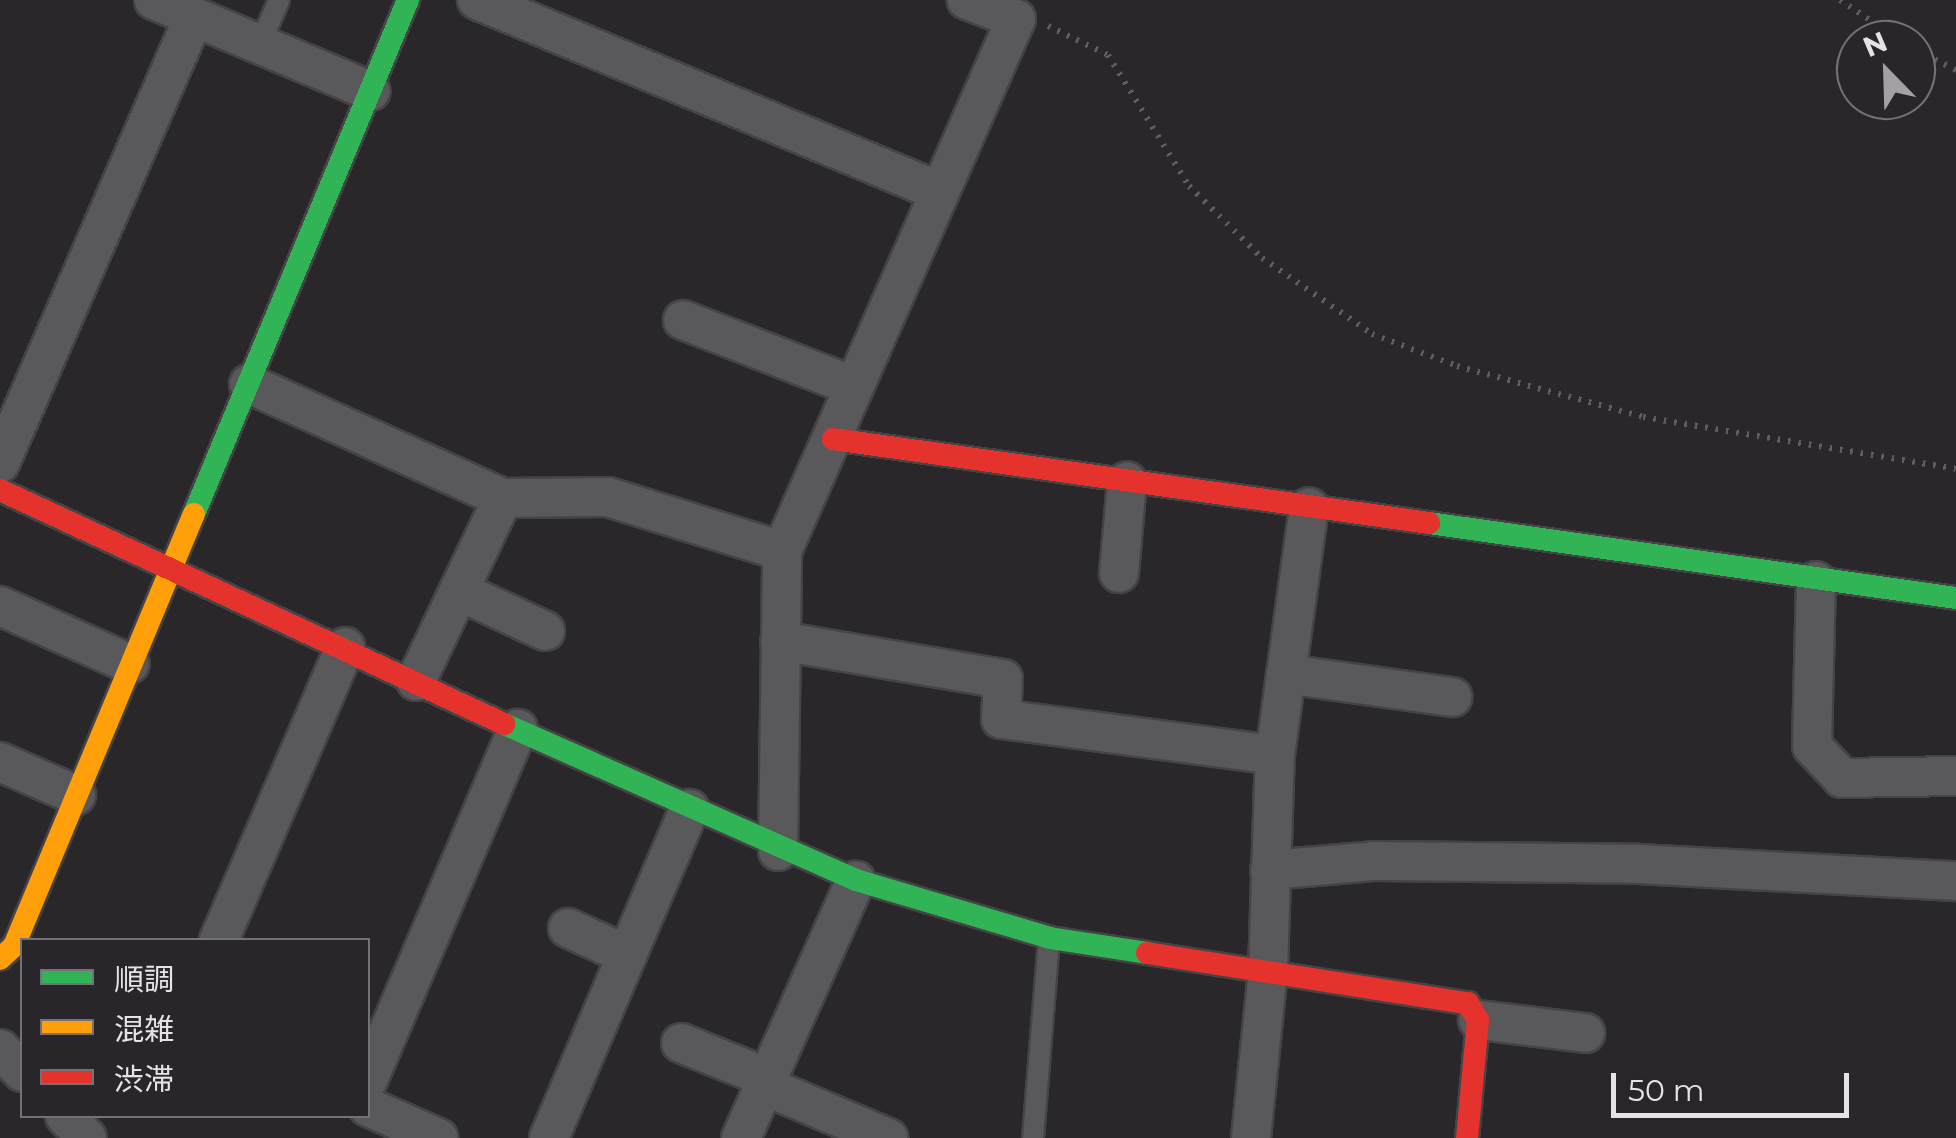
<!DOCTYPE html>
<html>
<head>
<meta charset="utf-8">
<style>
	body { margin:0 }
	#map { position:relative; width:1956px; height:1138px; overflow:hidden; background:#29272a; font-family:Montserrat,"Noto Sans JP",sans-serif }
	div>[style] { position:absolute }
	.path>* { height:6px; margin-top:-3px; transform-origin:0; background:repeating-linear-gradient(90deg,#5f5d5f 0 2.5px,transparent 0 10.5px) }
	.roads { filter:drop-shadow(2px 0 #444345) drop-shadow(-2px 0 #444345) drop-shadow(0 2px #444345) drop-shadow(0 -2px #444345) }
	.lane>* { height:20px; margin:-10px; padding:0 10px; transform-origin:10px; border-radius:10px; background:#59585a }
	.street>* { height:38px; margin:-19px; padding:0 19px; transform-origin:19px; border-radius:19px; background:#59585a }
	.fast>* { height:22px; margin:-11px; padding:0 11px; transform-origin:11px; border-radius:11px; background:#30b455 }
	.slow>* { height:22px; margin:-11px; padding:0 11px; transform-origin:11px; border-radius:11px; background:#ff9f0a }
	.jam>* { height:22px; margin:-11px; padding:0 11px; transform-origin:11px; border-radius:11px; background:#e5322d }
	span { translate:-50% -50%; white-space:nowrap; text-align:center; line-height:1.15; -webkit-text-stroke:9px #29262b; paint-order:stroke }
	.legend { position:absolute; left:20px; top:938px; width:350px; height:180px; box-sizing:border-box; background:#29262b; border:2px solid #747276; margin:0; padding:12px 18px; list-style:none; font-size:30px; color:#e5e3e6 }
	.legend li { display:flex; align-items:center; gap:20px; height:50px }
	.legend b { width:50px; border:2px solid #747276 }
	.north { position:absolute; left:1836px; top:20px; width:100px; height:100px; box-sizing:border-box; background:#29262b; border:2px solid #747276; border-radius:50%; rotate:337deg; font-size:28px; font-weight:700; line-height:40px; text-align:center; color:#e5e3e6 }
	.north::after { content:''; display:block; margin:auto; width:35px; height:45px; background:#a3a1a4; clip-path:polygon(50% 0,100% 100%,50% 72%,0 100%) }
	.scale { position:absolute; left:1611px; top:1073px; width:238px; height:45px; box-sizing:border-box; border:5px solid #e5e3e6; border-top:0; padding-left:12px; font-size:30px; line-height:35px; white-space:nowrap; color:#e5e3e6; -webkit-text-stroke:8px #29262b; paint-order:stroke }
</style>
</head>
<body>
<div id="map">
	<div class="path">
		<i style="left:1840px;top:0;width:72px;rotate:33.7deg"></i>
		<i style="left:1048px;top:26px;width:67px;rotate:25.8deg"></i>
		<i style="left:1108px;top:55px;width:154px;rotate:58.3deg"></i>
		<i style="left:1189px;top:186px;width:103px;rotate:44.6deg"></i>
		<i style="left:1262px;top:258px;width:134px;rotate:34.6deg"></i>
		<i style="left:1372px;top:334px;width:91px;rotate:20.6deg"></i>
		<i style="left:1457px;top:366px;width:193px;rotate:15.3deg"></i>
		<i style="left:1643px;top:417px;width:317px;rotate:9.4deg"></i>
		<i style="left:1916px;top:50px;width:45px;rotate:26.6deg"></i>
	</div>
	<div class="roads">
		<div class="lane">
			<i style="left:260px;top:44px;width:48px;rotate:-66.6deg"></i>
			<i style="left:1033px;top:1138px;width:199px;rotate:-85.4deg"></i>
		</div>
		<div class="street">
			<i style="left:154px;top:0;width:235px;rotate:22.8deg"></i>
			<i style="left:477px;top:0;width:497px;rotate:22.5deg"></i>
			<i style="left:683px;top:320px;width:182px;rotate:21.2deg"></i>
			<i style="left:249px;top:384px;width:278px;rotate:24.2deg"></i>
			<i style="left:503px;top:498px;width:105px;rotate:-0.5deg"></i>
			<i style="left:608px;top:497px;width:182px;rotate:17.2deg"></i>
			<i style="left:0;top:463px;width:486px;rotate:-66.5deg"></i>
			<i style="left:1119px;top:573px;width:92px;rotate:-85deg"></i>
			<i style="left:1816px;top:581px;width:165px;rotate:91.4deg"></i>
			<i style="left:1812px;top:746px;width:44px;rotate:46.8deg"></i>
			<i style="left:1842px;top:778px;width:114px;rotate:-1deg"></i>
			<i style="left:459px;top:591px;width:95px;rotate:24.9deg"></i>
			<i style="left:0;top:606px;width:142px;rotate:24deg"></i>
			<i style="left:780px;top:641px;width:226px;rotate:9.7deg"></i>
			<i style="left:1003px;top:679px;width:40px;rotate:92.9deg"></i>
			<i style="left:1001px;top:719px;width:276px;rotate:7.5deg"></i>
			<i style="left:1286px;top:674px;width:168px;rotate:7.9deg"></i>
			<i style="left:416px;top:681px;width:203px;rotate:-64.6deg"></i>
			<i style="left:0;top:762px;width:83px;rotate:23.5deg"></i>
			<i style="left:778px;top:851px;width:300px;rotate:-89.2deg"></i>
			<i style="left:782px;top:551px;width:581px;rotate:-66.26deg"></i>
			<i style="left:1016px;top:19px;width:53px;rotate:-158.8deg"></i>
			<i style="left:1270px;top:870px;width:104px;rotate:-4.9deg"></i>
			<i style="left:1374px;top:861px;width:265px;rotate:0.6deg"></i>
			<i style="left:1639px;top:864px;width:317px;rotate:3.1deg"></i>
			<i style="left:568px;top:928px;width:65px;rotate:24.6deg"></i>
			<i style="left:219px;top:940px;width:319px;rotate:-66.7deg"></i>
			<i style="left:1478px;top:1020px;width:108px;rotate:6.9deg"></i>
			<i style="left:681px;top:1043px;width:94px;rotate:21.9deg"></i>
			<i style="left:0;top:1049px;width:32px;rotate:46deg"></i>
			<i style="left:368px;top:1080px;width:382px;rotate:-66.9deg"></i>
			<i style="left:765px;top:1086px;width:134px;rotate:22.9deg"></i>
			<i style="left:368px;top:1107px;width:77px;rotate:23.9deg"></i>
			<i style="left:65px;top:1116px;width:31px;rotate:45deg"></i>
			<i style="left:549px;top:1138px;width:358px;rotate:-66.9deg"></i>
			<i style="left:741px;top:1138px;width:282px;rotate:-66deg"></i>
			<i style="left:1251px;top:1138px;width:167px;rotate:-84.2deg"></i>
			<i style="left:1268px;top:972px;width:217px;rotate:-88.2deg"></i>
			<i style="left:1275px;top:755px;width:250px;rotate:-82.2deg"></i>
		</div>
		<div class="fast">
			<i style="left:194px;top:514px;width:557px;rotate:-67.4deg"></i>
			<i style="left:1429px;top:523px;width:532px;rotate:8.1deg"></i>
			<i style="left:504px;top:724px;width:385px;rotate:23.9deg"></i>
			<i style="left:856px;top:880px;width:202px;rotate:16.6deg"></i>
			<i style="left:1050px;top:938px;width:98px;rotate:8.8deg"></i>
		</div>
		<div class="slow">
			<i style="left:0;top:959px;width:19px;rotate:-43deg"></i>
			<i style="left:14px;top:946px;width:468px;rotate:-67.4deg"></i>
		</div>
		<div class="jam">
			<i style="left:833px;top:439px;width:602px;rotate:8.02deg"></i>
			<i style="left:0;top:490px;width:556px;rotate:24.9deg"></i>
			<i style="left:1147px;top:953px;width:325px;rotate:8.9deg"></i>
			<i style="left:1468px;top:1003px;width:20px;rotate:60deg"></i>
			<i style="left:1478px;top:1020px;width:119px;rotate:95.3deg"></i>
		</div>
	</div>
	<ul class="legend">
	<li><b style="height:12px;background:#30b455"></b>順調</li>
	<li><b style="height:12px;background:#ff9f0a"></b>混雑</li>
	<li><b style="height:12px;background:#e5322d"></b>渋滞</li>
	</ul>
	<div class="north">N</div>
	<div class="scale">50 m</div>
</div>
</body>
</html>
